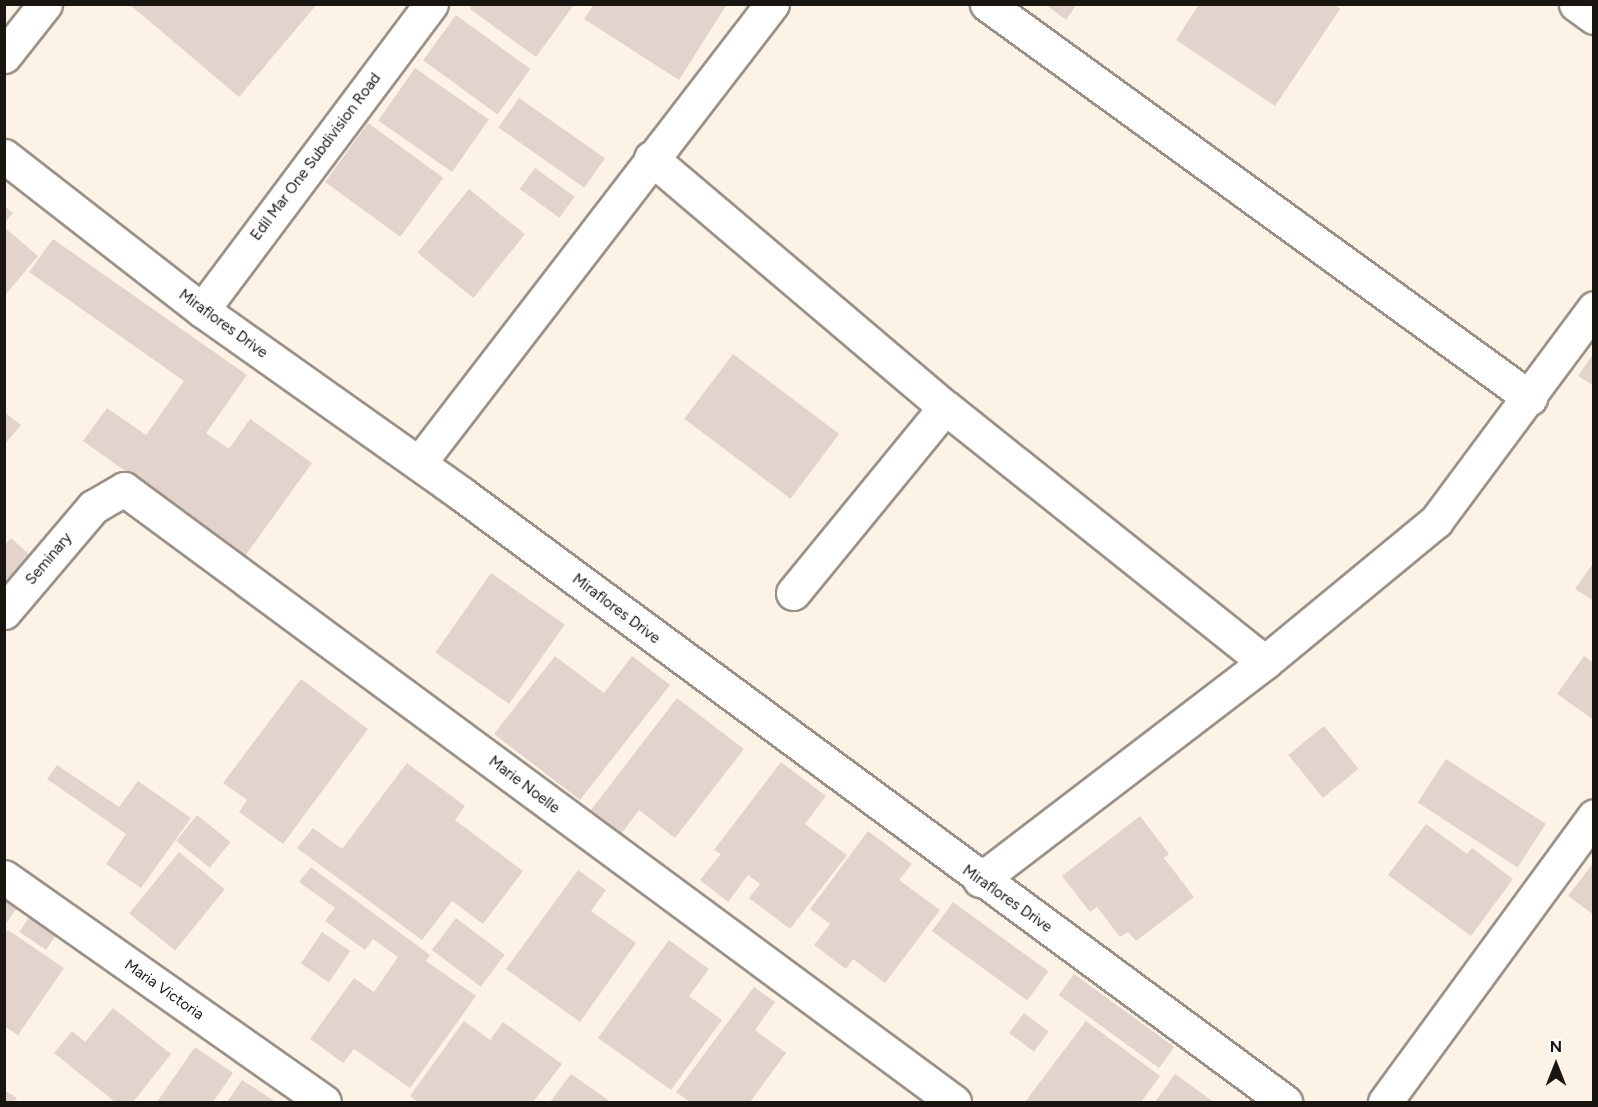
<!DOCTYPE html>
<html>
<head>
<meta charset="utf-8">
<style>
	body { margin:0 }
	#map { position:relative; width:1598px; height:1107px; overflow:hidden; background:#fdf2e6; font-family:Figtree,sans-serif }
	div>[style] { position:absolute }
	.building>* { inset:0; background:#e2d4cc; transform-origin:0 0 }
	.roads { filter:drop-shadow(2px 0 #9b9187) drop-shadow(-2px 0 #9b9187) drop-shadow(0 2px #9b9187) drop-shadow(0 -2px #9b9187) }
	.minor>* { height:33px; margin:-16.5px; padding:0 16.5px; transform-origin:16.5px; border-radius:16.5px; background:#fff }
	span { translate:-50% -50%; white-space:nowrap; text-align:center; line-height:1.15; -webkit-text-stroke:6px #fff; paint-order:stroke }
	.street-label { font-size:15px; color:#191612 }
	.frame { position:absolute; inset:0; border:6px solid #191612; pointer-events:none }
	.north { position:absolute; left:1526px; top:1035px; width:60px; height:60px; -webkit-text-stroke:4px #fff; paint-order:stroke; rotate:0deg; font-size:16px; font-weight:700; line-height:24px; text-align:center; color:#191612 }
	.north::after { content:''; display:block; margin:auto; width:21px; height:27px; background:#191612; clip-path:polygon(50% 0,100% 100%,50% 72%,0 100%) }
</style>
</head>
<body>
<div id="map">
	<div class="building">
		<i style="clip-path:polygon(129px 4px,317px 4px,239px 97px)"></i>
		<i style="clip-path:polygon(473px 4px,570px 4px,573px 6px,536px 57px,470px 9px)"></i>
		<i style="clip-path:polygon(594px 4px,727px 4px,679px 80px,584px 19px)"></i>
		<i style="clip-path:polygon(1045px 4px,1077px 4px,1066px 20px)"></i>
		<i style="clip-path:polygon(1199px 4px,1333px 4px,1340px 9px,1275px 106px,1176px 40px)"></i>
		<i style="left:456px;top:15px;width:92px;height:56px;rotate:36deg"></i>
		<i style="left:415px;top:68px;width:90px;height:64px;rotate:35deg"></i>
		<i style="left:519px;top:98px;width:105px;height:36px;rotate:35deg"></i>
		<i style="left:368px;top:123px;width:93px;height:73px;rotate:36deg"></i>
		<i style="left:535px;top:168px;width:49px;height:26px;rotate:36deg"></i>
		<i style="left:469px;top:189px;width:72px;height:82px;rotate:39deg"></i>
		<i style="clip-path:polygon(4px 206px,13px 213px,4px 223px)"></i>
		<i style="clip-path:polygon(4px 227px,38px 256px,6px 294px,4px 292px)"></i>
		<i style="clip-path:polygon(53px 239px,247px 375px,206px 433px,229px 449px,250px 419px,312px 463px,245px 556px,83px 441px,107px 408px,146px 435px,184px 381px,29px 272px)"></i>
		<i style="clip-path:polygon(1594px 353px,1594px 386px,1578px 376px)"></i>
		<i style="left:733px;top:354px;width:133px;height:81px;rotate:37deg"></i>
		<i style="clip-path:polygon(4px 412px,21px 425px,4px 445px)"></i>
		<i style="clip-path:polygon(11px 538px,32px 557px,4px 589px,4px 546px)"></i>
		<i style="clip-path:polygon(1594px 562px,1594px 601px,1575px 589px)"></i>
		<i style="left:491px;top:573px;width:90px;height:97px;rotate:35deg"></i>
		<i style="clip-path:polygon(555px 656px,604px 693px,632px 656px,670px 685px,580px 800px,494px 734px)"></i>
		<i style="clip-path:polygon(1584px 656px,1594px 663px,1594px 720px,1557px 694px)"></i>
		<i style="clip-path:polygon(301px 679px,368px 729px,283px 844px,239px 812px,247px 800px,223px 783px)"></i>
		<i style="clip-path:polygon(677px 698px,744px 749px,675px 838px,639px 810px,621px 834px,591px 810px)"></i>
		<i style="left:1324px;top:726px;width:55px;height:46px;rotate:51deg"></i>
		<i style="left:1446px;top:759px;width:119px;height:52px;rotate:33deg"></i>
		<i style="clip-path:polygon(781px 762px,826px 796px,805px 824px,847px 855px,790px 929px,749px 898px,760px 884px,748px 875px,728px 902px,700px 880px,721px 854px,714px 850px)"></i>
		<i style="clip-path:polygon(407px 763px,465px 806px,455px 820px,523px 871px,483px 924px,452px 901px,422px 940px,297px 848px,313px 828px,342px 849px)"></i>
		<i style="clip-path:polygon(57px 765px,119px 807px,138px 781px,191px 818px,141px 888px,106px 864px,126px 834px,47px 779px)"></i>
		<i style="left:197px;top:815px;width:43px;height:33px;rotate:39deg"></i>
		<i style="clip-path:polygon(1140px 816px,1169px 854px,1164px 858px,1194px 897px,1136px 941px,1128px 932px,1120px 937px,1097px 907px,1090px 912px,1062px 876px)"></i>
		<i style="clip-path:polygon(1426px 824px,1467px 854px,1472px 848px,1513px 879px,1471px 936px,1388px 875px)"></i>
		<i style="clip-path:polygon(868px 831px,912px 864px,899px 880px,940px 910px,885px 983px,853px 959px,846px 969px,814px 945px,830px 924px,810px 909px)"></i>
		<i style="left:179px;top:852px;width:59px;height:79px;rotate:39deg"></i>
		<i style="clip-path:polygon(1594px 862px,1594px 915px,1568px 896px)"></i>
		<i style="clip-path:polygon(311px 867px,430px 955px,426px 961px,476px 996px,410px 1088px,354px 1049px,343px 1063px,310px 1039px,354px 978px,374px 992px,398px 957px,373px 939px,365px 950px,325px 921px,335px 908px,299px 882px)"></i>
		<i style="clip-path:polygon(578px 870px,606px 890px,591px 911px,636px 943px,580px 1022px,506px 969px)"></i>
		<i style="clip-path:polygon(4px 899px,17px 908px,4px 926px)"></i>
		<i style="left:953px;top:902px;width:118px;height:36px;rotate:36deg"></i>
		<i style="left:30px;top:916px;width:32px;height:19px;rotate:34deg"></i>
		<i style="left:456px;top:918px;width:61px;height:40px;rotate:37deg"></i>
		<i style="clip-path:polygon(8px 930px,64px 968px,18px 1035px,4px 1026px,4px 935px)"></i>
		<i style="left:322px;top:932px;width:34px;height:38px;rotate:34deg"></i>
		<i style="clip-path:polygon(669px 940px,709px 969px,689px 996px,722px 1020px,671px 1090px,598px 1038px)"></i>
		<i style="left:1074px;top:974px;width:124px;height:26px;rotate:36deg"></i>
		<i style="clip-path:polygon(754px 987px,775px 1002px,755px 1030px,786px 1053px,750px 1102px,690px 1102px,676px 1092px)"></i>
		<i style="clip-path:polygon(113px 1008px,171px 1054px,133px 1102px,115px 1102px,54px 1053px,72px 1031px,85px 1042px)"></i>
		<i style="left:1024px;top:1013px;width:31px;height:25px;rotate:37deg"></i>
		<i style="clip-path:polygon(464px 1021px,490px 1040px,503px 1022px,562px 1064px,533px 1102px,418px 1102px,410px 1096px)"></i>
		<i style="clip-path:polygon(1086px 1021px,1160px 1076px,1141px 1102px,1025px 1102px)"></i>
		<i style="clip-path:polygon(195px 1047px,233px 1073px,213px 1102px,157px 1102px)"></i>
		<i style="clip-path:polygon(571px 1074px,611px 1102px,550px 1102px)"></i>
		<i style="clip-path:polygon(1175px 1074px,1214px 1102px,1155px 1102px)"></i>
		<i style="clip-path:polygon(242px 1080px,276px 1102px,227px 1102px)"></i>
		<i style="clip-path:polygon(4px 1090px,17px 1098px,14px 1102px,4px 1102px)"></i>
	</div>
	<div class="roads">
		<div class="minor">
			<i style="left:987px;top:4px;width:671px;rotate:35.96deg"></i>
			<i style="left:1576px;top:4px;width:22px;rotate:36deg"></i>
			<i style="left:4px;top:56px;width:66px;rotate:-51.7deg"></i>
			<i style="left:4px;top:156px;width:251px;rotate:37.9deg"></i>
			<i style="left:202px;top:310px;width:320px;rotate:35.3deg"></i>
			<i style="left:463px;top:495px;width:1022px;rotate:36.44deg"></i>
			<i style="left:651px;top:158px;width:385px;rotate:40.3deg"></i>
			<i style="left:945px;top:407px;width:409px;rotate:38.6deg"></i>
			<i style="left:202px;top:310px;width:382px;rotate:-53.2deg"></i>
			<i style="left:419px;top:463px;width:579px;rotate:-52.44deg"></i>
			<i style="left:793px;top:593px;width:240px;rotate:-50.7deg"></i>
			<i style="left:4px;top:612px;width:138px;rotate:-49.7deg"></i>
			<i style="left:93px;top:507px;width:36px;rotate:-30deg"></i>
			<i style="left:124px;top:489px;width:1032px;rotate:36.45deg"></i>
			<i style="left:4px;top:877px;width:391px;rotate:35.1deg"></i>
			<i style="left:980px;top:880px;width:359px;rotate:-37.4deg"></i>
			<i style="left:1265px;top:662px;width:222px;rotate:-39.5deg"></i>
			<i style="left:1436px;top:521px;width:265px;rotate:-53.4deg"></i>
			<i style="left:1385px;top:1102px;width:354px;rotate:-53.8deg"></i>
		</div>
	</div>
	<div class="street-label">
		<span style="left:316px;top:157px;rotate:-53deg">Edil Mar One Subdivision Road</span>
		<span style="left:223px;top:324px;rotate:36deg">Miraflores Drive</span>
		<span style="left:49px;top:559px;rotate:-50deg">Seminary</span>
		<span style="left:616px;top:609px;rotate:37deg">Miraflores Drive</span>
		<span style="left:524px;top:785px;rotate:37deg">Marie Noelle</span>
		<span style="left:1007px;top:899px;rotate:35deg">Miraflores Drive</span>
		<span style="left:164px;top:990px;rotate:35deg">Maria Victoria</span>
	</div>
	<div class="frame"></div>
	<div class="north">N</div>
</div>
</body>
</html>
